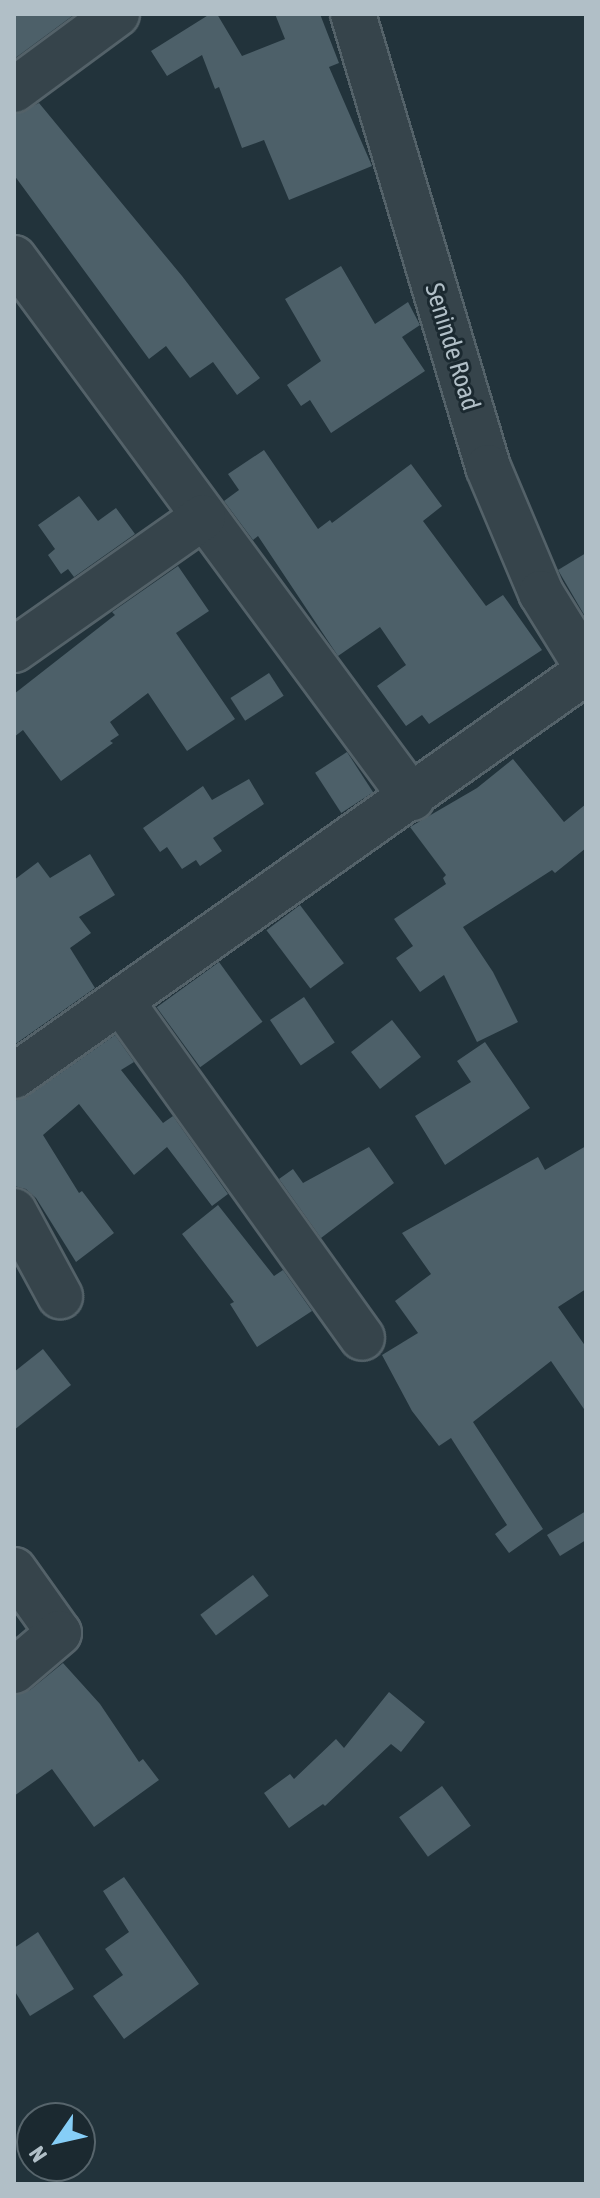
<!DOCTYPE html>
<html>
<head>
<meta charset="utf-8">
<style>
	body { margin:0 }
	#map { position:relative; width:600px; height:2198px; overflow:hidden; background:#22333b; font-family:"Asap Condensed",sans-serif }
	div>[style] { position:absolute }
	.building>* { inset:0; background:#4d6069; transform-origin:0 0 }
	.roads { filter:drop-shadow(2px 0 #546269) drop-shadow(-2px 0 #546269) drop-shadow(0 2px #546269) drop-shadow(0 -2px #546269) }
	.minor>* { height:44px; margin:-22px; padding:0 22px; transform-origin:22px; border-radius:22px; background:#36444b }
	span { translate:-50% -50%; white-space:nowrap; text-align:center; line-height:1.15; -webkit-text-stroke:6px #1b2930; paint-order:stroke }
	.street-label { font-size:26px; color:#b1bfc7 }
	.frame { position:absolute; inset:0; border:16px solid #b1bfc7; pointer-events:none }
	.north { position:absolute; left:16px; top:2102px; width:80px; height:80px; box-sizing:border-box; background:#1b2930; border:2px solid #57656c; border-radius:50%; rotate:236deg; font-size:22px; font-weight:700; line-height:32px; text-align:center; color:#b1bfc7 }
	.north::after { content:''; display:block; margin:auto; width:28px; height:36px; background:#86cef7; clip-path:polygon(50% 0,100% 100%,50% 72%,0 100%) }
</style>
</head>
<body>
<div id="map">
	<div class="building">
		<i style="clip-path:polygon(14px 14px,75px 14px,14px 59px)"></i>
		<i style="clip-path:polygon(210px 14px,217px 14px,242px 56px,285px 39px,275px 14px,320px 14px,339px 63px,329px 67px,372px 166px,289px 200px,264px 140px,242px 148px,219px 87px,215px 89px,202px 55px,167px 76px,151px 51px)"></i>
		<i style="clip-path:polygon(39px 103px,182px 276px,260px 378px,237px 395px,213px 362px,190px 378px,166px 346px,149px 359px,14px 175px,14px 115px)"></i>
		<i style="clip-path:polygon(341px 266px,375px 324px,408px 302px,420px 325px,402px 337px,425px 371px,331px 433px,310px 400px,301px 406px,287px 385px,321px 361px,285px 299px)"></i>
		<i style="clip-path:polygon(264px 450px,318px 529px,330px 520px,332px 523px,411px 464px,442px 506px,423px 521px,486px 606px,503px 595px,542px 650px,429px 724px,422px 715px,406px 726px,377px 686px,406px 665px,380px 627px,338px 656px,258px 536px,253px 540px,224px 501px,239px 490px,228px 474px)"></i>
		<i style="clip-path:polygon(79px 496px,98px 521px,116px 508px,135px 534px,74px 577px,68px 569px,61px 574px,48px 555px,55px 549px,38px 525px)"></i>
		<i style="clip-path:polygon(586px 553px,586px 618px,558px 570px)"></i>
		<i style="clip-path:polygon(178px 566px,209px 611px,176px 633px,235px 719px,187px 751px,148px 693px,110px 722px,119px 735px,110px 741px,113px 743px,61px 781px,23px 730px,14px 737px,14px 694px,115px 615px,112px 612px)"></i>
		<i style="left:269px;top:673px;width:27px;height:46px;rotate:57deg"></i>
		<i style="left:347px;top:752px;width:48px;height:38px;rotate:57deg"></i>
		<i style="clip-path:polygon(513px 759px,564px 822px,586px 804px,586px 848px,555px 873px,552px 870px,463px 927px,493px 972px,518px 1022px,477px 1042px,444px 975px,420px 992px,396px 958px,413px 946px,394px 919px,446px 884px,443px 878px,446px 875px,410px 827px,477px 788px)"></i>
		<i style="clip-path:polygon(249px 779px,264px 804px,213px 838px,222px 851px,200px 866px,196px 860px,182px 869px,167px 847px,160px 852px,143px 828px,203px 786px,212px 800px)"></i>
		<i style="clip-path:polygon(90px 854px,115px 895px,79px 917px,91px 933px,70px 948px,95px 988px,14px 1045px,14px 880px,38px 862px,50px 878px)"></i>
		<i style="left:300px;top:905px;width:73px;height:42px;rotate:53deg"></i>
		<i style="left:219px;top:962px;width:74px;height:77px;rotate:54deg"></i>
		<i style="left:304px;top:997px;width:55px;height:41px;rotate:56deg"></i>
		<i style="left:392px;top:1020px;width:47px;height:52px;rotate:52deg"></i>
		<i style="clip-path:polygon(115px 1035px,134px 1062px,121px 1070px,163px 1123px,173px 1116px,228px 1194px,212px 1206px,167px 1147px,134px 1175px,79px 1104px,43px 1135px,79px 1193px,82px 1191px,114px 1233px,76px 1262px,36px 1198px,26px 1189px,14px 1186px,14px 1101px,28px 1096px)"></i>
		<i style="clip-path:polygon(485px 1042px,530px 1108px,445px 1165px,415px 1116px,471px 1082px,457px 1061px)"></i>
		<i style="clip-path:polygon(586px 1146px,586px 1289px,558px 1307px,586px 1347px,586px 1412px,551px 1361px,473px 1422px,543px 1529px,509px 1553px,495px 1534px,507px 1525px,451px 1438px,439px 1446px,412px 1411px,382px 1355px,418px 1333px,395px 1301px,431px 1274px,402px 1233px,538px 1157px,545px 1170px)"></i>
		<i style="clip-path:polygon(369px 1147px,394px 1183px,321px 1238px,279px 1179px,293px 1169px,303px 1183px)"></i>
		<i style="clip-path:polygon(218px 1205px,274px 1276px,283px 1270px,312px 1311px,257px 1347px,230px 1304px,234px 1302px,182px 1234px)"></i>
		<i style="clip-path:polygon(43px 1349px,71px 1385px,14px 1430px,14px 1372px)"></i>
		<i style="clip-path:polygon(586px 1511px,586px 1540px,560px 1556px,547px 1535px)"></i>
		<i style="left:253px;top:1575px;width:26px;height:66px;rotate:53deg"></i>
		<i style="clip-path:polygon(63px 1663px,100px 1704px,139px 1762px,143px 1759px,159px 1780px,94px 1827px,52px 1769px,14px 1796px,14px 1695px,30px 1690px)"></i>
		<i style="clip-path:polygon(389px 1692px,425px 1722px,401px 1752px,391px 1744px,325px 1806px,323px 1804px,289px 1828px,264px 1793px,290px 1774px,294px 1779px,336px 1739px,344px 1748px)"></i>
		<i style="left:442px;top:1786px;width:49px;height:53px;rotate:54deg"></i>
		<i style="clip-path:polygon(124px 1877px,199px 1984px,124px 2039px,93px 1996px,123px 1975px,105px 1949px,129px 1932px,103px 1891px)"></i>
		<i style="clip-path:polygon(38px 1932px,74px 1989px,30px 2016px,14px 1990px,14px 1948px)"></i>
	</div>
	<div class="roads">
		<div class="minor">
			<i style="left:353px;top:14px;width:473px;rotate:73.4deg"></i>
			<i style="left:488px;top:467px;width:137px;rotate:67.2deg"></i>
			<i style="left:541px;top:593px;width:86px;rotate:58.3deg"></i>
			<i style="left:14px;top:90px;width:128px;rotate:-36.4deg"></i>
			<i style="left:14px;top:258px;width:671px;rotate:53.61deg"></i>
			<i style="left:14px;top:650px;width:231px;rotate:-35.1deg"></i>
			<i style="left:121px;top:1001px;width:414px;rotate:54.4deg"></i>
			<i style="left:14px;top:1076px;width:700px;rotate:-35.23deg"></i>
			<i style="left:14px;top:1211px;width:97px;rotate:61.6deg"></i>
			<i style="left:14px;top:1570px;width:77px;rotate:54.5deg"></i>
			<i style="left:59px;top:1633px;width:59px;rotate:139.8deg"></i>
		</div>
	</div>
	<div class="street-label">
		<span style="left:452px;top:347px;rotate:73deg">Seninde Road</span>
	</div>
	<div class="frame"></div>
	<div class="north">N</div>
</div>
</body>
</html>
